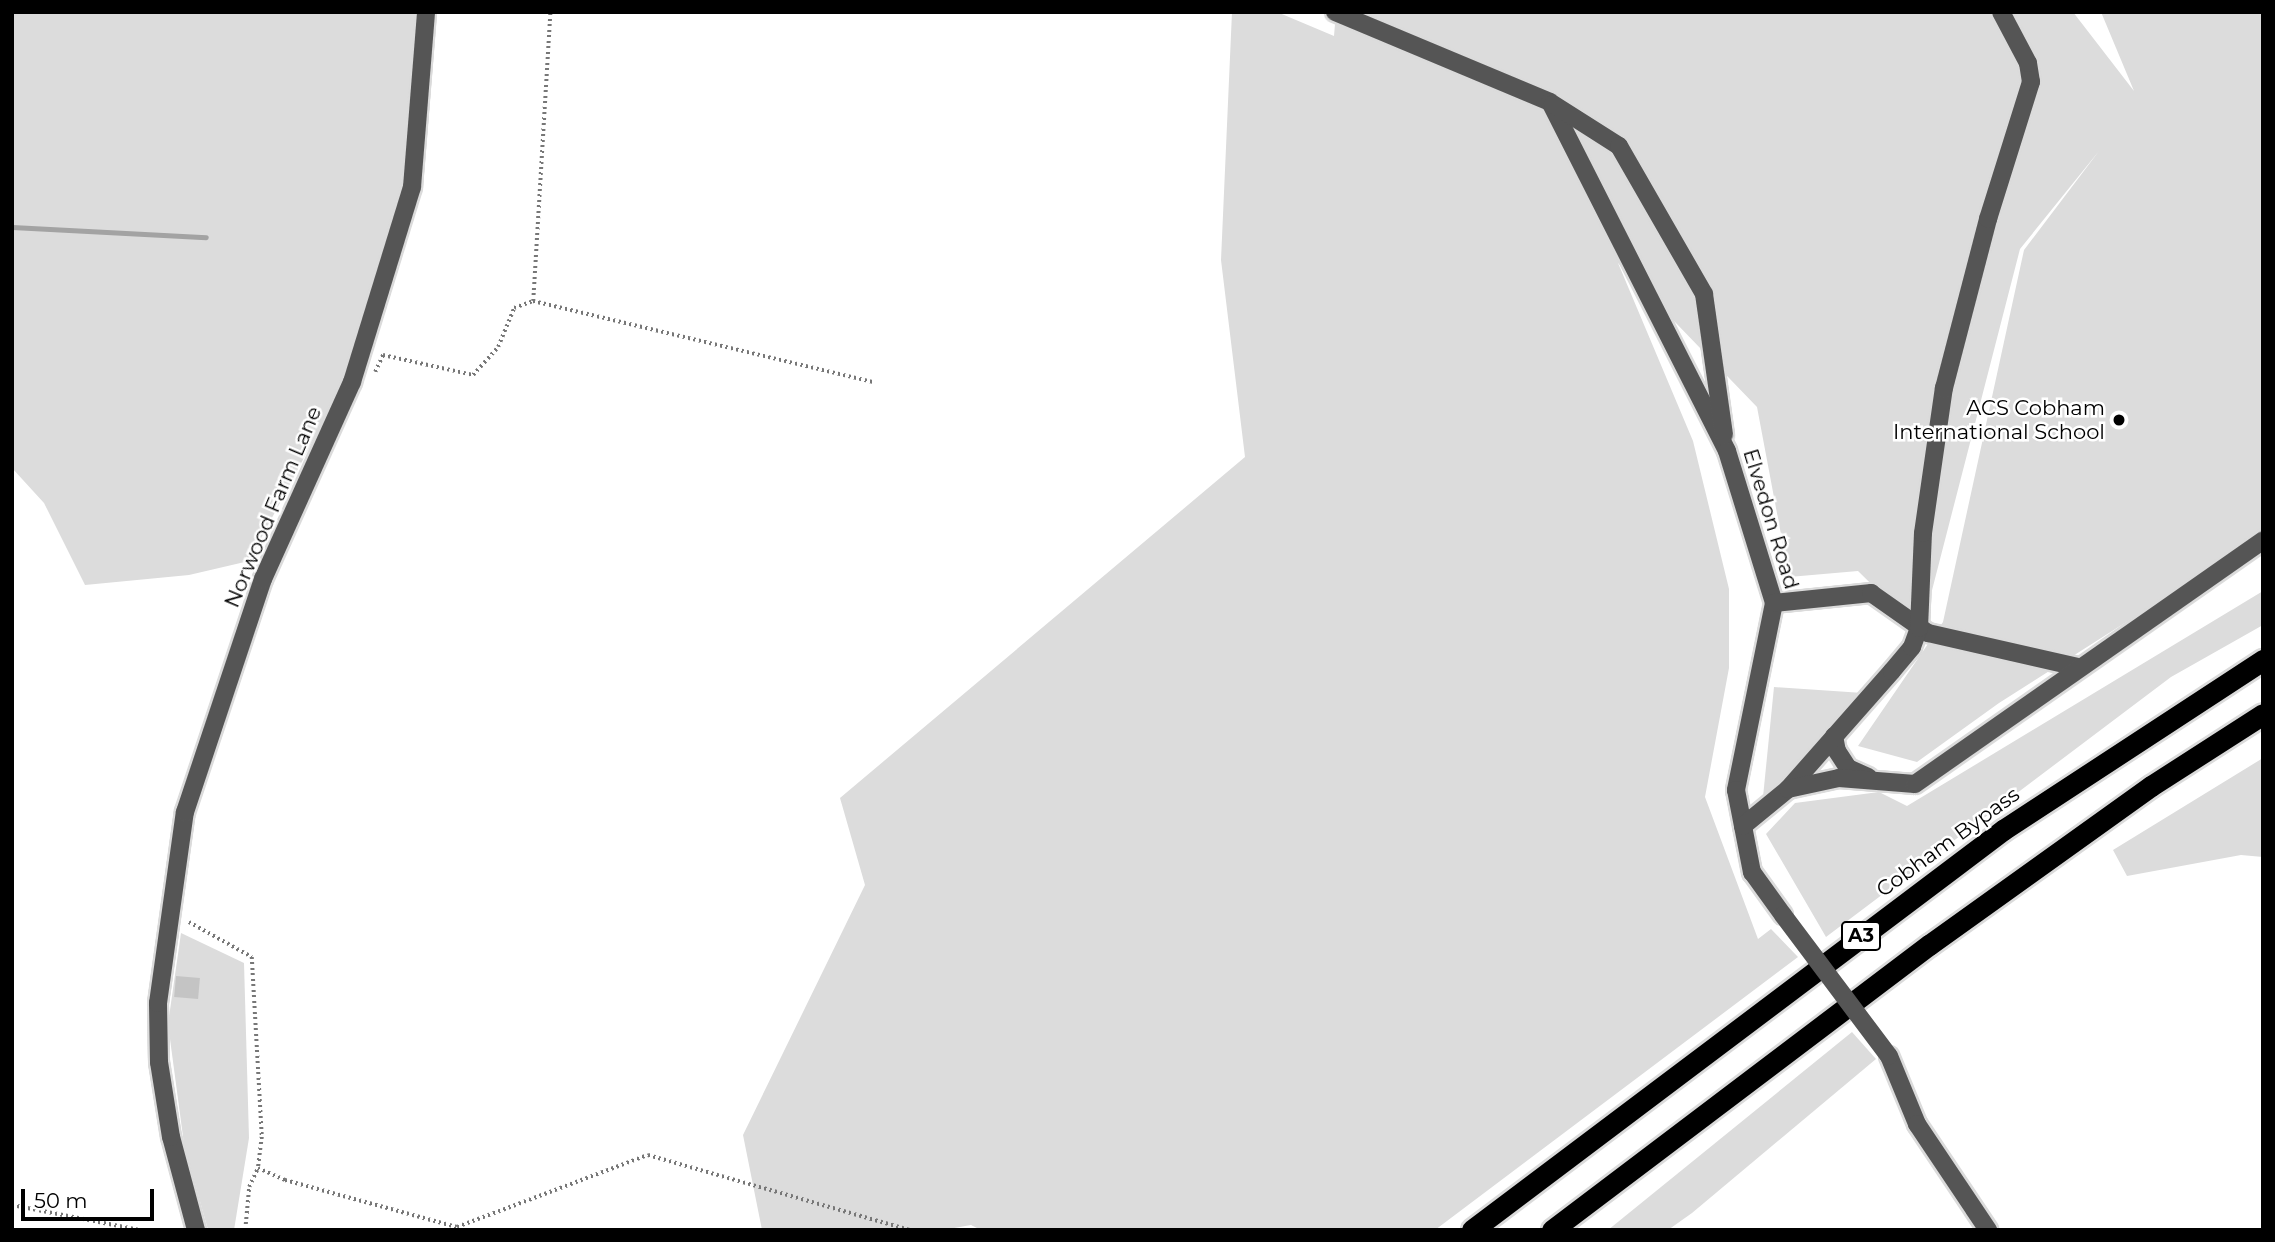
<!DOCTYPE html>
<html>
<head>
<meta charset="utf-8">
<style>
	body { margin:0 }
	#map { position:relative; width:2275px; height:1242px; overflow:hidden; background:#fff; font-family:Montserrat,sans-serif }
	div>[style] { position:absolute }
	.green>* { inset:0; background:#dcdcdc }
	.stream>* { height:5px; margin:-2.5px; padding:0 2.5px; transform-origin:2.5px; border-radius:2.5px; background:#a3a3a3 }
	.building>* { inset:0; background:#c4c4c4; transform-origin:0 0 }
	.path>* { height:3.5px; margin-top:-1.75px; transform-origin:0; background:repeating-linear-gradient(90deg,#777 0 2px,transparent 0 5.5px) }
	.roads { filter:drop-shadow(2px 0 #dbdbdb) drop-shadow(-2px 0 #dbdbdb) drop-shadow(0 2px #dbdbdb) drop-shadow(0 -2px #dbdbdb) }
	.minor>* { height:18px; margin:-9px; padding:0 9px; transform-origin:9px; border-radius:9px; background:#555 }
	.highway>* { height:21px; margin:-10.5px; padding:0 10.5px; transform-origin:10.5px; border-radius:10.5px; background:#000 }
	.minor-bridge>* { height:18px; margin:-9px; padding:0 9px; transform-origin:9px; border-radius:9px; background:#555 }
	.dots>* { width:19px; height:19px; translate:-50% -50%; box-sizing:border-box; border:4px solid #fff; border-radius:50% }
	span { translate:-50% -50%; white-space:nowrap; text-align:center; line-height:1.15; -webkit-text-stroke:5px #fff; paint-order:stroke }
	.shield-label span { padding:2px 5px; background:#fff; border:2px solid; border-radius:5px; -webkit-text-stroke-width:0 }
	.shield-label { font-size:19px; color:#000; font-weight:700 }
	.poi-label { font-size:21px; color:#000 }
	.right { translate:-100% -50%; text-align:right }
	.street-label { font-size:21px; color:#000 }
	.frame { position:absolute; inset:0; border:14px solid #000; pointer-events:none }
	.scale { position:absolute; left:21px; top:1189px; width:133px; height:32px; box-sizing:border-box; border:4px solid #000; border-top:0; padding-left:9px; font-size:21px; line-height:24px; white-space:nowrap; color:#000; -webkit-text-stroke:5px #fff; paint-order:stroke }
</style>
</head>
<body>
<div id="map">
	<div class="green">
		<i style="clip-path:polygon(12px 12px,417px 12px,401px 185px,347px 377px,249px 561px,189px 575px,85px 585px,44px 503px,12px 468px)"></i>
		<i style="clip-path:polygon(1232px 12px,1277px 12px,1334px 36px,1336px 12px,2073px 12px,2134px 91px,2101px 12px,2263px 12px,2263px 535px,1999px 703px,1917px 762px,1858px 746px,1943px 622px,2024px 250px,2099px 151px,2020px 249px,1921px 633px,1858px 571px,1789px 577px,1757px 407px,1618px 263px,1693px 441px,1729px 589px,1729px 668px,1705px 797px,1758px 939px,1771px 929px,1798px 957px,1435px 1230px,981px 1230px,971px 1225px,943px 1230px,762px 1230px,743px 1135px,865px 885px,840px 798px,1245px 457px,1221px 260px)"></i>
		<i style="clip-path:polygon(2263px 591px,2263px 625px,2171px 677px,1826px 937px,1766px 834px,1795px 803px,1879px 792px,1907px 806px)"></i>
		<i style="clip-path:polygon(1774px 687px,1863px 693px,1787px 779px,1763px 797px)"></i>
		<i style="clip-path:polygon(2263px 758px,2263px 857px,2241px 855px,2127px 876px,2113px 850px)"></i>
		<i style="clip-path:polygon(181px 933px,244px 963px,249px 1138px,234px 1230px,208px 1230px,184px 1144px,168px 1024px)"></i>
		<i style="clip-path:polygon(1852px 1032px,1876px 1059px,1692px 1213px,1668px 1230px,1608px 1230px)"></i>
	</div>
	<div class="stream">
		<i style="left:12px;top:227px;width:194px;rotate:3deg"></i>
	</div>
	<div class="building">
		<i style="left:176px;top:976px;width:24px;height:21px;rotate:5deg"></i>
	</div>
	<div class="path">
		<i style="left:533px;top:301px;width:289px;rotate:-86.6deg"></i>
		<i style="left:375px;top:372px;width:19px;rotate:-65deg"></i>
		<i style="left:383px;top:355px;width:92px;rotate:12.5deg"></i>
		<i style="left:473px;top:375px;width:38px;rotate:-48deg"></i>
		<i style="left:498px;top:347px;width:42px;rotate:-67.7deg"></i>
		<i style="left:514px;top:308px;width:20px;rotate:-20deg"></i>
		<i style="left:533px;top:301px;width:350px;rotate:13.4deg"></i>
		<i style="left:189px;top:922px;width:72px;rotate:29.1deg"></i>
		<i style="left:252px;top:957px;width:180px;rotate:86.8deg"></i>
		<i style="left:262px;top:1137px;width:31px;rotate:97deg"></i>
		<i style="left:12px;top:1205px;width:130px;rotate:11.1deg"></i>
		<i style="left:245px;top:1230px;width:43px;rotate:-84.7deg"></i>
		<i style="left:249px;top:1187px;width:21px;rotate:-65deg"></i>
		<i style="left:258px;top:1168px;width:30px;rotate:24deg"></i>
		<i style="left:285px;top:1180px;width:178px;rotate:15.3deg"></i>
		<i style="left:457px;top:1227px;width:204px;rotate:-20.7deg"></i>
		<i style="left:648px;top:1155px;width:273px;rotate:16deg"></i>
	</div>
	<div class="roads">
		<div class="minor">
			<i style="left:1335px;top:12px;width:233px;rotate:22.7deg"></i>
			<i style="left:1550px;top:102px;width:391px;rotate:63.1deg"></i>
			<i style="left:1727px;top:451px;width:159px;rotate:72.8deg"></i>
			<i style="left:1774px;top:603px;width:191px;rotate:101.5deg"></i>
			<i style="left:1736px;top:790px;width:84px;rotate:79deg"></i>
			<i style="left:1752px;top:872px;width:53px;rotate:54.2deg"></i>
			<i style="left:1553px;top:104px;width:78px;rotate:32.5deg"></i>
			<i style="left:1619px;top:146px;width:171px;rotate:60.1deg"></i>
			<i style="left:1704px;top:294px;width:142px;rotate:81.9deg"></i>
			<i style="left:1774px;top:603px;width:98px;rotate:-5.9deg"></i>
			<i style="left:1871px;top:593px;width:70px;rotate:35.1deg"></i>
			<i style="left:1928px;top:633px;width:154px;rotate:12.8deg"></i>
			<i style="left:1834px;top:736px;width:15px;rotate:79deg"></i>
			<i style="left:1837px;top:751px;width:20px;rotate:57deg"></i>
			<i style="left:1848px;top:768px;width:22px;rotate:24deg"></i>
			<i style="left:1788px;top:789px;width:157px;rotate:-48.6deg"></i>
			<i style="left:1892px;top:671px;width:31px;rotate:-50deg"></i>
			<i style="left:1912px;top:647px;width:20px;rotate:-70deg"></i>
			<i style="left:1919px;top:628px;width:95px;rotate:-87.6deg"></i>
			<i style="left:1923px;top:533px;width:147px;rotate:-81.8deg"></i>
			<i style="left:1944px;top:388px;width:175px;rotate:-75.4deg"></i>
			<i style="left:1988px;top:219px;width:144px;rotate:-72.6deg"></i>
			<i style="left:2031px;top:82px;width:19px;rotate:-99deg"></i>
			<i style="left:2028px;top:63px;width:58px;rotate:-117.9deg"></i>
			<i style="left:1743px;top:826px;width:58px;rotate:-39.4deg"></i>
			<i style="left:1788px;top:789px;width:52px;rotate:-12.2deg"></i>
			<i style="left:1839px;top:778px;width:76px;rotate:4.5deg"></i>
			<i style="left:1915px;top:784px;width:425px;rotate:-35deg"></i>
			<i style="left:1889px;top:1056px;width:74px;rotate:67.6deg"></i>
			<i style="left:1917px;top:1124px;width:128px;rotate:56.2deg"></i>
			<i style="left:196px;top:1230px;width:96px;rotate:-105deg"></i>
			<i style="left:171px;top:1137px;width:76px;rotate:-99.1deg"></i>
			<i style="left:159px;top:1062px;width:59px;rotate:-91deg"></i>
			<i style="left:158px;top:1003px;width:193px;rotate:-82deg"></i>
			<i style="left:185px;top:812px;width:246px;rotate:-71.5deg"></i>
			<i style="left:263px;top:579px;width:216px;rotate:-65.7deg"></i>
			<i style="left:352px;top:382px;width:204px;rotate:-72.9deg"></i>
			<i style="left:412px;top:187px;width:176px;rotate:-85.4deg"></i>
		</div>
		<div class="highway">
			<i style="left:1472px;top:1230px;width:665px;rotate:-36.99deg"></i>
			<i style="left:2003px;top:830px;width:311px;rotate:-33.2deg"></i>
			<i style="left:1552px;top:1230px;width:473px;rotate:-37.1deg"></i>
			<i style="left:1929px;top:945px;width:273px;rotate:-35.6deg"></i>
			<i style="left:2151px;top:786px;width:133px;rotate:-32.7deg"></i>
		</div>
	</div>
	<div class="minor-bridge">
		<i style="left:1783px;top:915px;width:176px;rotate:53.1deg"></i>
	</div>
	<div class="dots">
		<i style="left:2119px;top:420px;background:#000"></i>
	</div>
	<div class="shield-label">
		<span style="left:1861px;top:936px">A3</span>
	</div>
	<div class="poi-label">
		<span class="right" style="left:2105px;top:420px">ACS Cobham<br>International School</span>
	</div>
	<div class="street-label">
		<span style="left:273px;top:507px;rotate:-67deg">Norwood Farm Lane</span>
		<span style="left:1771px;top:519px;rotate:73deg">Elvedon Road</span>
		<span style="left:1948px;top:842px;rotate:-36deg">Cobham Bypass</span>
	</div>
	<div class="frame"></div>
	<div class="scale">50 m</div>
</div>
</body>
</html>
